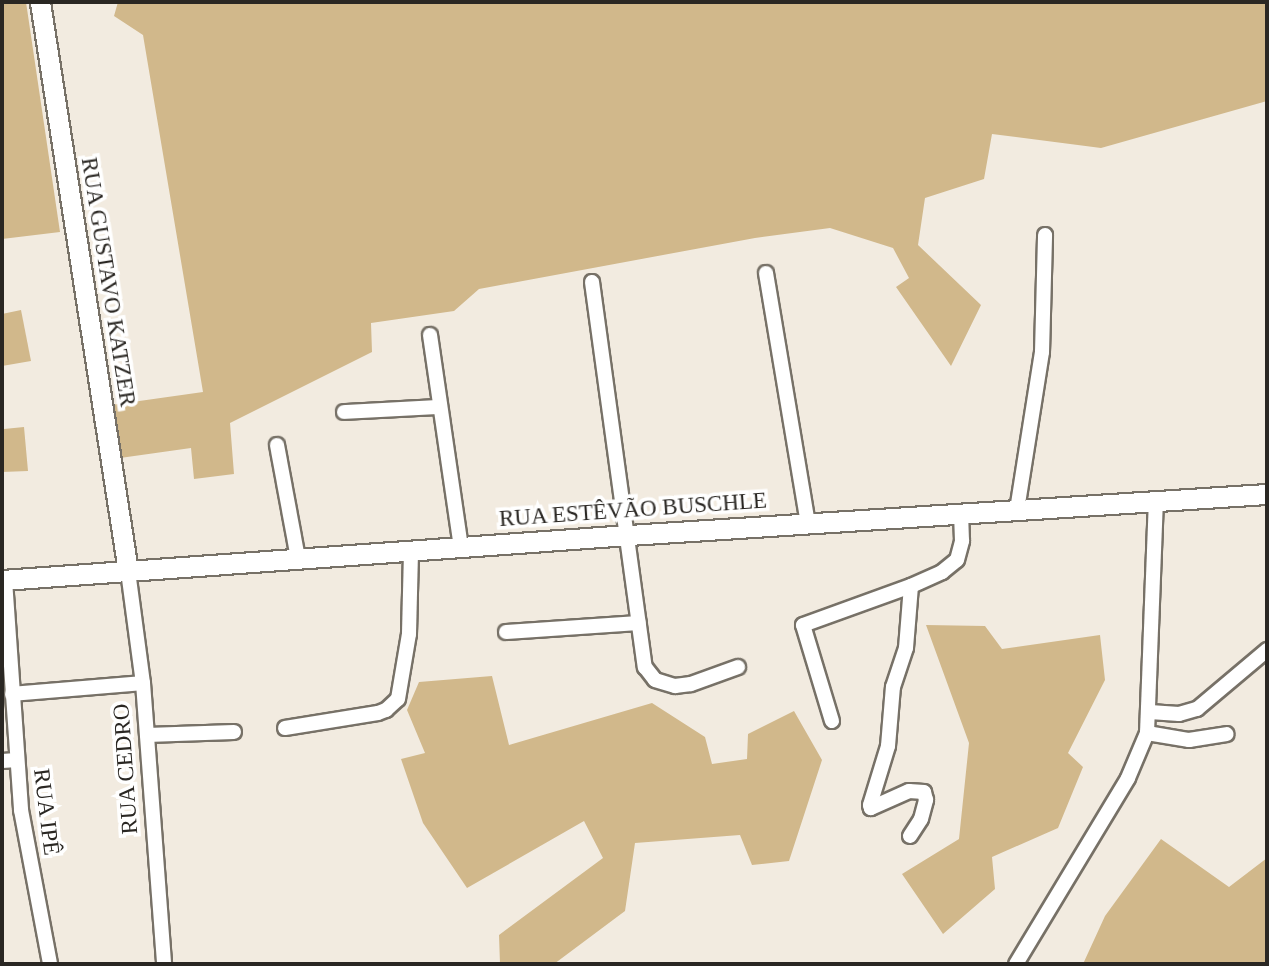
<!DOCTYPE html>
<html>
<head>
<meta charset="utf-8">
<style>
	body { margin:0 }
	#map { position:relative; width:1269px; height:966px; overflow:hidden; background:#f2ebe0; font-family:Georgia,serif }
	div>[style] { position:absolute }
	.green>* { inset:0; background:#d1b88b }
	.roads { filter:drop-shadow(2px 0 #777167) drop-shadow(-2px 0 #777167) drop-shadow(0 2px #777167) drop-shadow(0 -2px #777167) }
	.street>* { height:14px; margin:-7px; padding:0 7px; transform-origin:7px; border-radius:7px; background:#fff }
	.secondary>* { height:19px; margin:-9.5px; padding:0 9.5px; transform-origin:9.5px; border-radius:9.5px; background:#fff }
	span { translate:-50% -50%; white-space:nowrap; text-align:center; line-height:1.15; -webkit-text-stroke:7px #fff; paint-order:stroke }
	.street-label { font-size:23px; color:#2a2723 }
	.frame { position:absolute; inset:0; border:4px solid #2a2723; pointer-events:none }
</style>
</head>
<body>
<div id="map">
	<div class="green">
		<i style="clip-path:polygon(2px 2px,26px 2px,60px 232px,2px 239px)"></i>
		<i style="clip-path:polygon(118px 2px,1267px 2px,1267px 101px,1101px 148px,992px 134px,984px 179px,925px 198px,918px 245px,981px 305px,951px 366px,896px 287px,909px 278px,893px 248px,830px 228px,755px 238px,479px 289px,454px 311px,371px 323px,372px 352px,230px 423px,234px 474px,194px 479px,191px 448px,120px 458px,111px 405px,203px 392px,143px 35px,114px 16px)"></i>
		<i style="clip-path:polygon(21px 310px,31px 361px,2px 366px,2px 314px)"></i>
		<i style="clip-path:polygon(2px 409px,4px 429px,24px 427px,28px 471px,2px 472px)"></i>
		<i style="clip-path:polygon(926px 625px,985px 626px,1002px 649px,1100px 635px,1105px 680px,1068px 753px,1083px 767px,1058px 828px,992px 857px,995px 889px,943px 934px,902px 874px,959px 839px,969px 743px)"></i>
		<i style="clip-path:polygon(492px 676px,509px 745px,652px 703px,705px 737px,712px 764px,747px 759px,748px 734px,794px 711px,822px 760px,789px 861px,752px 865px,740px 835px,635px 843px,625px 911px,554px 964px,500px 964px,499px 935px,603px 858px,584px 821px,467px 888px,423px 823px,401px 759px,425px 753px,407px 710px,419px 682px)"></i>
		<i style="clip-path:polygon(1161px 839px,1229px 887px,1267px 858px,1267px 964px,1083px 964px,1105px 916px)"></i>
	</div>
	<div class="roads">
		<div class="street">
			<i style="left:766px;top:273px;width:254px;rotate:80.5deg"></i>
			<i style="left:592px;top:282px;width:389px;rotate:82.2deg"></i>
			<i style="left:645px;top:667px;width:16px;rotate:52deg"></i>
			<i style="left:655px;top:680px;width:21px;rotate:17deg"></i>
			<i style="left:675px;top:686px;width:16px;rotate:-7deg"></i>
			<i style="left:691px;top:684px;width:50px;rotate:-19.9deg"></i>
			<i style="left:430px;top:335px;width:214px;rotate:81.7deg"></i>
			<i style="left:344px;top:412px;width:96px;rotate:-3deg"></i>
			<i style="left:277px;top:445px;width:115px;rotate:79.5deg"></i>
			<i style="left:1017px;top:510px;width:160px;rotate:-81deg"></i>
			<i style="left:1042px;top:352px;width:117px;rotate:-88.5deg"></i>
			<i style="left:128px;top:571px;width:113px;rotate:82.4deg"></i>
			<i style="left:143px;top:683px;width:282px;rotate:85.7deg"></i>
			<i style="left:5px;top:580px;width:231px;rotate:86deg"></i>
			<i style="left:21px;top:810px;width:157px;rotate:79.3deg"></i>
			<i style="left:506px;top:632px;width:133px;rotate:-3.9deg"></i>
			<i style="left:12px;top:694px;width:131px;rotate:-4.8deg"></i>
			<i style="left:1150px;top:712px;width:29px;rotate:4deg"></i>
			<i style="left:1179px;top:714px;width:19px;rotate:-16deg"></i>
			<i style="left:1197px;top:709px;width:92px;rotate:-40.1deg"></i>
			<i style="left:832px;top:721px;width:100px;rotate:-106.8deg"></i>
			<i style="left:803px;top:625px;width:115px;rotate:-19.9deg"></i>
			<i style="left:285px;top:728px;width:94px;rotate:-9.2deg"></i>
			<i style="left:378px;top:713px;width:9px;rotate:-21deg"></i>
			<i style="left:386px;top:710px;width:16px;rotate:-43deg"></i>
			<i style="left:398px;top:699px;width:66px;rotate:-80.4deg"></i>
			<i style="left:409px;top:634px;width:84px;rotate:-88.6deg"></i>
			<i style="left:1147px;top:733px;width:43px;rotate:9.5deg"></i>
			<i style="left:1189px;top:740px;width:38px;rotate:-9deg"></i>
			<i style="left:147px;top:735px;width:87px;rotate:-2deg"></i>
			<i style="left:2px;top:761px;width:15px;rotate:-4deg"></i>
			<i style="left:910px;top:836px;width:20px;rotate:-57deg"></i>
			<i style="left:921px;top:819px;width:20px;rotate:-75deg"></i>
			<i style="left:926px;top:800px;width:8px;rotate:-104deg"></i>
			<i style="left:924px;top:792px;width:15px;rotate:-176deg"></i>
			<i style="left:909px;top:791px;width:42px;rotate:155.9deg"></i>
			<i style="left:871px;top:808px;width:3px;rotate:-108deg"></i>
			<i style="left:870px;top:805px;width:62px;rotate:-73deg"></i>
			<i style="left:888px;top:746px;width:59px;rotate:-85.2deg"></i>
			<i style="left:893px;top:687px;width:41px;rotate:-71.6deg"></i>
			<i style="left:906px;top:648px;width:62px;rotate:-85.4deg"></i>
			<i style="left:911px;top:586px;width:34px;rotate:-24deg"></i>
			<i style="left:942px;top:572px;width:19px;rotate:-39deg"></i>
			<i style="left:957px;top:560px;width:20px;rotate:-75deg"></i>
			<i style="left:962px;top:541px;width:27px;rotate:-92deg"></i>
			<i style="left:1016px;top:964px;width:217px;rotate:-58.9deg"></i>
			<i style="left:1128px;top:778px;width:49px;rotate:-67.1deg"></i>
			<i style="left:1147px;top:733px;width:232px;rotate:-87.8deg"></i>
		</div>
		<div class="secondary">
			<i style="left:40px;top:2px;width:576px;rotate:81.21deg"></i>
			<i style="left:2px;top:580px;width:629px;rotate:-4.11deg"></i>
			<i style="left:629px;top:535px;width:639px;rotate:-3.68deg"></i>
		</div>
	</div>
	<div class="street-label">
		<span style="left:108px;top:282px;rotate:81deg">RUA GUSTAVO KATZER</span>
		<span style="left:633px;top:510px;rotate:-4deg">RUA ESTÊVÃO BUSCHLE</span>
		<span style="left:126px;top:769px;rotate:-94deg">RUA CEDRO</span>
		<span style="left:46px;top:812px;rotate:83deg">RUA IPÊ</span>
	</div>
	<div class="frame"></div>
</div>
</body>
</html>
